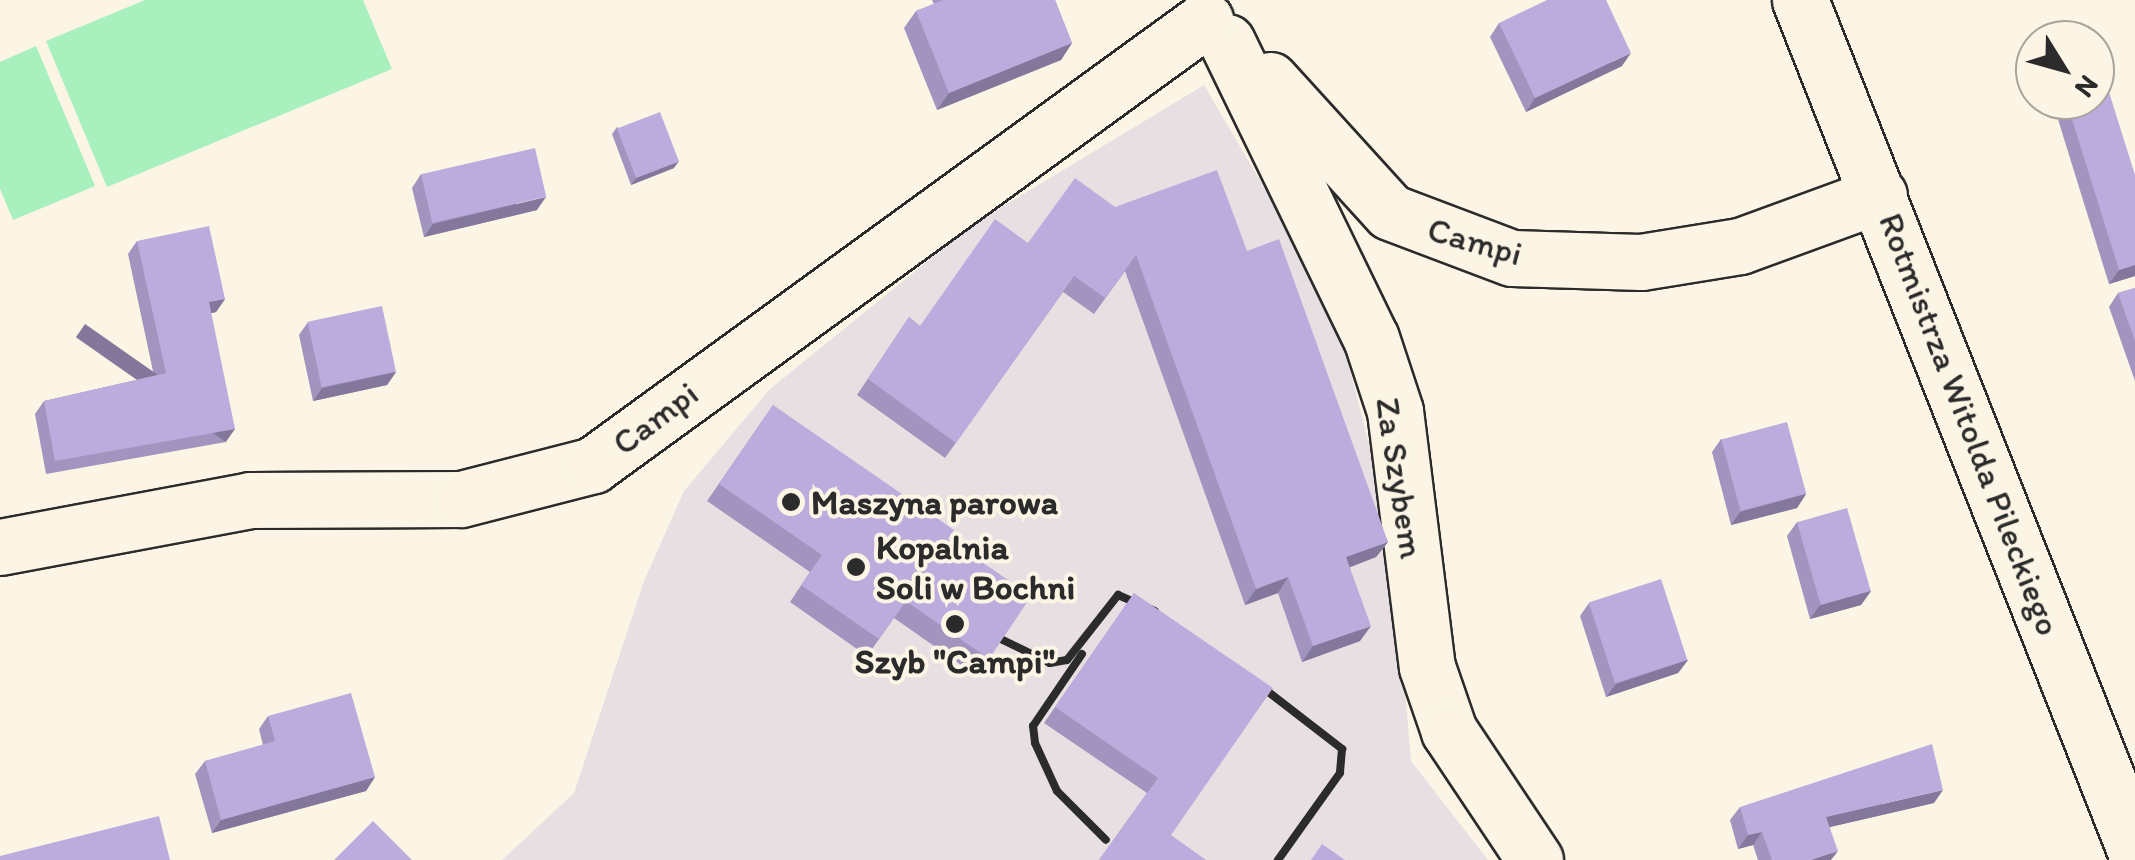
<!DOCTYPE html>
<html>
<head>
<meta charset="utf-8">
<style>
	body { margin:0 }
	#map { position:relative; width:2135px; height:860px; overflow:hidden; background:#fcf5e5; font-family:Itim,sans-serif }
	div>[style] { position:absolute }
	.built>* { inset:0; background:#e8dfe3 }
	.green>* { inset:0; background:#a8f0bd }
	.roads { filter:drop-shadow(2px 0 #2b2b2b) drop-shadow(-2px 0 #2b2b2b) drop-shadow(0 2px #2b2b2b) drop-shadow(0 -2px #2b2b2b) }
	.street>* { height:55px; margin:-27.5px; padding:0 27.5px; transform-origin:27.5px; border-radius:27.5px; background:#fcf5e5 }
	.secondary>* { height:55px; margin:-27.5px; padding:0 27.5px; transform-origin:27.5px; border-radius:27.5px; background:#fcf5e5 }
	.rail>* { height:8px; margin:-4px; padding:0 4px; transform-origin:4px; border-radius:4px; background:#2b2b2b }
	.wall>* { inset:0; background:#a194be }
	.shaded-wall>* { inset:0; background:#83789b; transform-origin:0 0 }
	.building>* { inset:0; background:#bbacdd; transform-origin:0 0 }
	.dots>* { width:28px; height:28px; translate:-50% -50%; box-sizing:border-box; border:5px solid #fcf5e5; border-radius:50% }
	span { translate:-50% -50%; white-space:nowrap; text-align:center; line-height:1.15; -webkit-text-stroke:8px #fcf5e5; paint-order:stroke }
	.street-label { font-size:35px; color:#2b2b2b }
	.poi-label { font-size:35px; color:#2b2b2b; font-weight:700 }
	.left { translate:0 -50%; text-align:left }
	.north { position:absolute; left:2015px; top:20px; width:100px; height:100px; box-sizing:border-box; background:#fcf5e5; border:2px solid #a8a49b; border-radius:50%; rotate:127deg; font-size:28px; font-weight:700; line-height:40px; text-align:center; color:#2b2b2b }
	.north::after { content:''; display:block; margin:auto; width:35px; height:45px; background:#2b2b2b; clip-path:polygon(50% 0,100% 100%,50% 72%,0 100%) }
</style>
</head>
<body>
<div id="map">
	<div class="built">
		<i style="clip-path:polygon(1204px 85px,1334px 307px,1392px 534px,1411px 761px,1488px 860px,502px 860px,574px 793px,644px 581px,684px 491px,770px 389px,972px 225px)"></i>
	</div>
	<div class="green">
		<i style="clip-path:polygon(145px 0,363px 0,392px 69px,107px 187px,46px 41px)"></i>
		<i style="clip-path:polygon(36px 46px,95px 186px,13px 220px,0 189px,0 62px)"></i>
	</div>
	<div class="roads">
		<div class="street">
			<i style="left:1227px;top:42px;width:329px;rotate:64.1deg"></i>
			<i style="left:1371px;top:338px;width:77px;rotate:71.8deg"></i>
			<i style="left:1395px;top:411px;width:258px;rotate:82.9deg"></i>
			<i style="left:1427px;top:667px;width:68px;rotate:71deg"></i>
			<i style="left:1449px;top:731px;width:155px;rotate:56.3deg"></i>
			<i style="left:1270px;top:80px;width:178px;rotate:47.7deg"></i>
			<i style="left:1390px;top:212px;width:130px;rotate:20.7deg"></i>
			<i style="left:1512px;top:258px;width:129px;rotate:1.8deg"></i>
			<i style="left:1641px;top:262px;width:100px;rotate:-9.2deg"></i>
			<i style="left:1740px;top:246px;width:148px;rotate:-20.1deg"></i>
			<i style="left:0;top:547px;width:254px;rotate:-10.6deg"></i>
			<i style="left:250px;top:500px;width:211px;rotate:-0.3deg"></i>
			<i style="left:461px;top:499px;width:136px;rotate:-14.4deg"></i>
			<i style="left:593px;top:465px;width:757px;rotate:-36.02deg"></i>
		</div>
		<div class="secondary">
			<i style="left:1800px;top:0;width:914px;rotate:68.49deg"></i>
		</div>
	</div>
	<div class="rail">
		<i style="left:976px;top:627px;width:82px;rotate:25.9deg"></i>
		<i style="left:1050px;top:663px;width:17px;rotate:-10deg"></i>
		<i style="left:1067px;top:660px;width:83px;rotate:-51.9deg"></i>
		<i style="left:1118px;top:595px;width:40px;rotate:23.4deg"></i>
		<i style="left:1082px;top:654px;width:87px;rotate:124.2deg"></i>
		<i style="left:1033px;top:726px;width:17px;rotate:83deg"></i>
		<i style="left:1035px;top:743px;width:53px;rotate:65.4deg"></i>
		<i style="left:1057px;top:791px;width:69px;rotate:45deg"></i>
		<i style="left:1249px;top:677px;width:118px;rotate:37.7deg"></i>
		<i style="left:1342px;top:749px;width:24px;rotate:95deg"></i>
		<i style="left:1340px;top:773px;width:107px;rotate:125.5deg"></i>
	</div>
	<div class="wall">
		<i style="clip-path:polygon(932px 0,1055px 0,1072px 43px,1061px 60px,937px 110px,904px 28px,916px 11px,934px 4px)"></i>
		<i style="clip-path:polygon(1499px 23px,1622px 66px,1526px 112px,1490px 37px)"></i>
		<i style="clip-path:polygon(2052px 100px,2095px 100px,2135px 175px,2135px 276px,2109px 284px)"></i>
		<i style="clip-path:polygon(617px 127px,674px 168px,631px 185px,612px 134px)"></i>
		<i style="clip-path:polygon(421px 174px,537px 210px,424px 237px,412px 188px)"></i>
		<i style="clip-path:polygon(1115px 207px,1247px 251px,1388px 542px,1376px 557px,1350px 567px,1360px 641px,1302px 662px,1278px 593px,1245px 605px,1125px 271px,1094px 314px,1063px 292px,945px 458px,857px 395px,909px 317px,920px 326px,1028px 243px)"></i>
		<i style="clip-path:polygon(137px 241px,225px 299px,216px 312px,211px 313px,226px 442px,46px 474px,35px 414px,44px 401px,154px 376px,128px 254px)"></i>
		<i style="clip-path:polygon(2135px 288px,2135px 381px,2109px 307px,2118px 293px)"></i>
		<i style="clip-path:polygon(308px 322px,396px 372px,387px 385px,313px 401px,299px 335px)"></i>
		<i style="clip-path:polygon(773px 405px,948px 539px,1031px 596px,977px 676px,894px 618px,867px 656px,790px 602px,810px 572px,707px 501px)"></i>
		<i style="clip-path:polygon(1721px 439px,1806px 494px,1797px 508px,1731px 525px,1712px 452px)"></i>
		<i style="clip-path:polygon(1797px 522px,1871px 591px,1861px 605px,1810px 619px,1787px 536px)"></i>
		<i style="clip-path:polygon(1134px 593px,1171px 835px,1099px 860px,1147px 793px,1044px 723px)"></i>
		<i style="clip-path:polygon(1589px 603px,1688px 660px,1678px 673px,1606px 697px,1580px 616px)"></i>
		<i style="clip-path:polygon(268px 716px,375px 777px,366px 791px,212px 833px,195px 774px,205px 761px,263px 745px,259px 729px)"></i>
		<i style="clip-path:polygon(1934px 803px,1830px 827px,1831px 860px,1758px 860px,1753px 845px,1738px 849px,1730px 820px,1740px 807px)"></i>
	</div>
	<div class="shaded-wall">
		<i style="clip-path:polygon(1072px 43px,1061px 60px,937px 110px,949px 93px)"></i>
		<i style="clip-path:polygon(1631px 53px,1622px 66px,1526px 112px,1535px 98px)"></i>
		<i style="clip-path:polygon(679px 161px,674px 168px,631px 185px,636px 178px)"></i>
		<i style="clip-path:polygon(546px 197px,537px 210px,424px 237px,433px 224px)"></i>
		<i style="clip-path:polygon(2135px 265px,2135px 276px,2109px 284px,2119px 270px)"></i>
		<i style="clip-path:polygon(225px 299px,216px 312px,199px 316px,209px 302px)"></i>
		<i style="clip-path:polygon(396px 372px,387px 385px,313px 401px,322px 388px)"></i>
		<i style="left:235px;top:429px;width:16px;height:183px;rotate:125deg"></i>
		<i style="clip-path:polygon(1806px 494px,1797px 508px,1731px 525px,1740px 512px)"></i>
		<i style="clip-path:polygon(1388px 542px,1376px 557px,1335px 573px,1346px 557px)"></i>
		<i style="clip-path:polygon(1288px 577px,1278px 593px,1245px 605px,1256px 589px)"></i>
		<i style="clip-path:polygon(1871px 591px,1861px 605px,1810px 619px,1820px 605px)"></i>
		<i style="clip-path:polygon(1371px 626px,1360px 641px,1302px 662px,1313px 646px)"></i>
		<i style="clip-path:polygon(1688px 660px,1678px 673px,1606px 697px,1616px 684px)"></i>
		<i style="clip-path:polygon(375px 777px,366px 791px,212px 833px,221px 820px)"></i>
		<i style="clip-path:polygon(1943px 790px,1934px 803px,1817px 830px,1826px 817px)"></i>
		<i style="clip-path:polygon(1762px 832px,1753px 845px,1738px 849px,1748px 835px)"></i>
		<i style="clip-path:polygon(1838px 851px,1831px 860px,1811px 860px)"></i>
	</div>
	<div class="building">
		<i style="clip-path:polygon(943px 0,1055px 0,1072px 43px,949px 93px,916px 11px)"></i>
		<i style="clip-path:polygon(1547px 0,1606px 0,1631px 53px,1535px 98px,1499px 23px)"></i>
		<i style="clip-path:polygon(2103px 73px,2135px 175px,2135px 265px,2119px 270px,2066px 100px,2095px 100px,2095px 76px)"></i>
		<i style="left:660px;top:112px;width:53px;height:46px;rotate:69deg"></i>
		<i style="left:535px;top:148px;width:50px;height:117px;rotate:77deg"></i>
		<i style="clip-path:polygon(1217px 170px,1247px 251px,1279px 239px,1388px 542px,1346px 557px,1371px 626px,1313px 646px,1288px 577px,1256px 589px,1136px 255px,1105px 298px,1074px 276px,956px 443px,868px 379px,909px 317px,920px 326px,995px 219px,1028px 243px,1075px 178px,1115px 207px)"></i>
		<i style="clip-path:polygon(209px 226px,225px 299px,209px 302px,235px 429px,55px 461px,44px 401px,166px 373px,137px 241px)"></i>
		<i style="clip-path:polygon(2135px 288px,2135px 341px,2118px 293px)"></i>
		<i style="left:382px;top:306px;width:67px;height:76px;rotate:78deg"></i>
		<i style="clip-path:polygon(773px 405px,954px 530px,948px 539px,1031px 596px,989px 659px,906px 601px,879px 639px,801px 585px,822px 555px,719px 484px)"></i>
		<i style="left:1787px;top:422px;width:74px;height:68px;rotate:75deg"></i>
		<i style="left:1847px;top:508px;width:86px;height:52px;rotate:74deg"></i>
		<i style="left:1661px;top:579px;width:85px;height:76px;rotate:72deg"></i>
		<i style="clip-path:polygon(1134px 593px,1273px 688px,1171px 835px,1206px 860px,1099px 860px,1158px 778px,1055px 707px)"></i>
		<i style="clip-path:polygon(351px 693px,375px 777px,221px 820px,205px 761px,275px 741px,268px 716px)"></i>
		<i style="clip-path:polygon(1932px 744px,1943px 790px,1826px 817px,1838px 851px,1811px 860px,1772px 860px,1762px 832px,1748px 835px,1740px 807px)"></i>
		<i style="clip-path:polygon(159px 816px,170px 860px,0 860px,0 856px)"></i>
		<i style="clip-path:polygon(373px 821px,412px 860px,334px 860px)"></i>
		<i style="clip-path:polygon(1322px 844px,1345px 860px,1311px 860px)"></i>
	</div>
	<div class="dots">
		<i style="left:791px;top:502px;background:#2b2b2b"></i>
		<i style="left:856px;top:567px;background:#2b2b2b"></i>
		<i style="left:955px;top:624px;background:#2b2b2b"></i>
	</div>
	<div class="street-label">
		<span style="left:1475px;top:241px;rotate:16deg">Campi</span>
		<span style="left:655px;top:418px;rotate:-37deg">Campi</span>
		<span style="left:1970px;top:424px;rotate:69deg">Rotmistrza Witolda Pileckiego</span>
		<span style="left:1400px;top:478px;rotate:81deg">Za Szybem</span>
	</div>
	<div class="poi-label">
		<span class="left" style="left:811px;top:502px">Maszyna parowa</span>
		<span class="left" style="left:876px;top:567px">Kopalnia<br>Soli w Bochni</span>
		<span style="left:955px;top:661px">Szyb "Campi"</span>
	</div>
	<div class="north">N</div>
</div>
</body>
</html>
